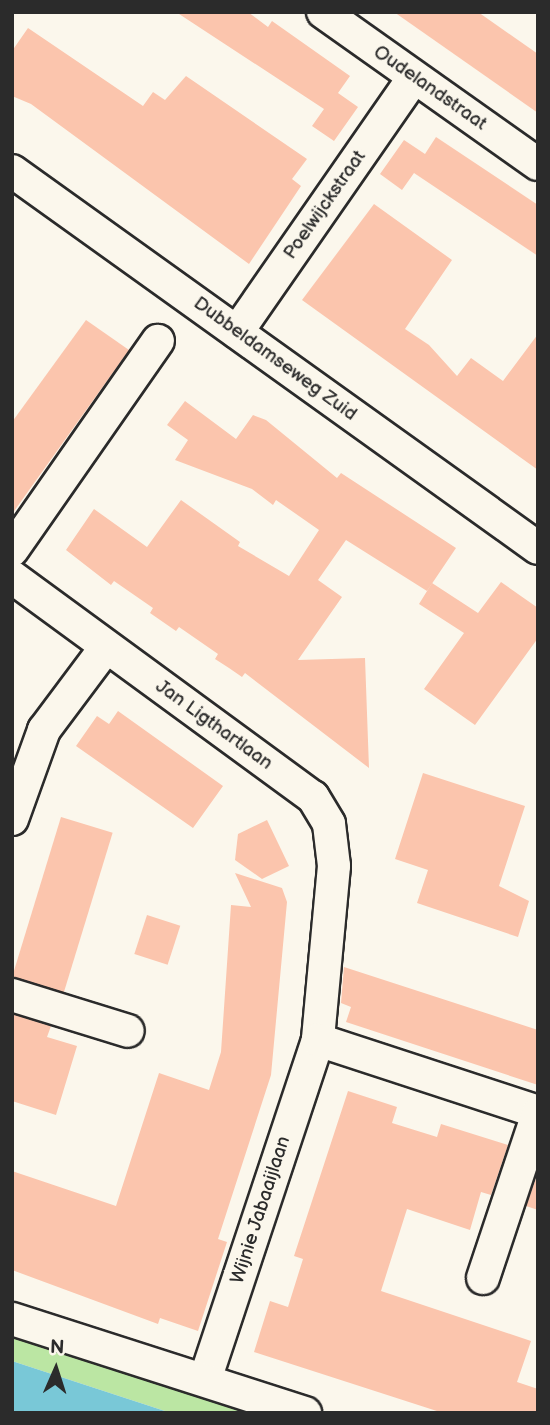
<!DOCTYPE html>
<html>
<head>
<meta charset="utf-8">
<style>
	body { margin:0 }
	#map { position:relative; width:550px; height:1425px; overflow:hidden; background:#fbf7ec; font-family:"Balsamiq Sans",sans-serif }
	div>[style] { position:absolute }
	.green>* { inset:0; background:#bbe6a3 }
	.water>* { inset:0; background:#79c8d7 }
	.building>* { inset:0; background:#fbc5ad; transform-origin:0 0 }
	.roads { filter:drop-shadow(2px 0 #2b2b2b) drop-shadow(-2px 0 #2b2b2b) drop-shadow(0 2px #2b2b2b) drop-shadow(0 -2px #2b2b2b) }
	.minor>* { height:32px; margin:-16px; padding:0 16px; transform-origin:16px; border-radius:16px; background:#fbf7ec }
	span { translate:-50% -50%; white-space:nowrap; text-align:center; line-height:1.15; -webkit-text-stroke:7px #fbf7ec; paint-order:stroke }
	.street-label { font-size:19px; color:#2b2b2b }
	.frame { position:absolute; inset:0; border:14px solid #2b2b2b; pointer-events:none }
	.north { position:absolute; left:21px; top:1334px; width:70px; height:70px; -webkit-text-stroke:5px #fbf7ec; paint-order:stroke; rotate:3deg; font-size:19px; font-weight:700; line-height:28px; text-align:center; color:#2b2b2b }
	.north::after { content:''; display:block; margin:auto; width:24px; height:32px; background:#2b2b2b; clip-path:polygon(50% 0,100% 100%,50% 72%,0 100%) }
</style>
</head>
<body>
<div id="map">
	<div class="green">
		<i style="clip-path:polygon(12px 1334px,258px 1413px,171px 1413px,12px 1361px)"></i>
	</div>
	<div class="water">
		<i style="clip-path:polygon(12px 1361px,171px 1413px,12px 1413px)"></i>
	</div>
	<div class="building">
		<i style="clip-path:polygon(176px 12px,248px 12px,268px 27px,272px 21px,350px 76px,338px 93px,358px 107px,334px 141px,312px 126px,324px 109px)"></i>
		<i style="clip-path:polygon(394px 12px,478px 12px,538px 54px,538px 113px)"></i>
		<i style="clip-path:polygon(28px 28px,143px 106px,153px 92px,165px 100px,186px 76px,307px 159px,292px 179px,301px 186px,249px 264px,31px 104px,12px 96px,12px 51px)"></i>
		<i style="clip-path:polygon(436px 137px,538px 205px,538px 256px,414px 173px,402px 190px,380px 174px,404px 140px,425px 154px)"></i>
		<i style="clip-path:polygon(374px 204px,452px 260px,405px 329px,429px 345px,457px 376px,471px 358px,503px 381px,538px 334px,538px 470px,302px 300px)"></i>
		<i style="clip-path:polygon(86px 320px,129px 350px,12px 514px,12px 422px)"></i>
		<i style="clip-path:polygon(185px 401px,236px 439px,253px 415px,266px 420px,337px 478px,341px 473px,456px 548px,427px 591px,346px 540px,318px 580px,342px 597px,298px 660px,365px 658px,369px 768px,245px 673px,242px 677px,229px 668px,215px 659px,218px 654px,179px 627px,176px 631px,150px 613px,153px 608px,114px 581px,111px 585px,66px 550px,94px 509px,147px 547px,181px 500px,240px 542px,238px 546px,289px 576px,319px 530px,276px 500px,273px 505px,252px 489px,175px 460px,188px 440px,167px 425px)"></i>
		<i style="clip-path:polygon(501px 582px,538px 608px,538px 638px,475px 725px,424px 689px,464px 633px,419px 604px,432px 583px,478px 613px)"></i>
		<i style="clip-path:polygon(118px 711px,223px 786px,193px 828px,76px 746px,97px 716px,109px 724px)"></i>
		<i style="clip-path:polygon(423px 773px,525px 806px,499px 886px,529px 901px,518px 937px,417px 903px,428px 870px,395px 859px)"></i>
		<i style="left:61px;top:817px;width:54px;height:167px;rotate:17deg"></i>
		<i style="clip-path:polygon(267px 820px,289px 866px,262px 879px,235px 860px,238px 834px)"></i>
		<i style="clip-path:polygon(235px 873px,282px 888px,287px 902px,271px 1075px,218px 1239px,227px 1242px,198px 1331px,160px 1318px,158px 1324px,12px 1270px,12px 1171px,116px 1206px,159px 1073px,209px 1090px,221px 1052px,231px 905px,251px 907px)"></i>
		<i style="left:147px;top:915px;width:35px;height:41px;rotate:18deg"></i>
		<i style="clip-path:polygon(344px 967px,538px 1030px,538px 1085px,346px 1022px,351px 1007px,341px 1003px)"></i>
		<i style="clip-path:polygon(12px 1014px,51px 1026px,47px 1037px,77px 1046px,56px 1115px,12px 1101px)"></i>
		<i style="clip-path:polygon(348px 1091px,397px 1107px,392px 1123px,437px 1137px,441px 1124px,508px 1145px,491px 1195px,481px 1192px,470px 1230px,407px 1209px,381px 1291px,531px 1341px,517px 1382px,538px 1389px,538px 1413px,443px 1413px,254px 1352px,270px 1301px,288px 1307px,303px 1259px,294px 1256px)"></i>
		<i style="clip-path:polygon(538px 1173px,538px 1210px,526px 1206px)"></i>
	</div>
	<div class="roads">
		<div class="minor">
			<i style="left:323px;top:12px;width:263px;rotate:35.3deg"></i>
			<i style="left:12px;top:171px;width:647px;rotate:35.63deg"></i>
			<i style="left:237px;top:332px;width:310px;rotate:-55.2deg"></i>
			<i style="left:12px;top:550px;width:255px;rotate:-55.1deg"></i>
			<i style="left:12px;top:577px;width:373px;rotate:36.2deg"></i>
			<i style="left:313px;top:797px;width:31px;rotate:59deg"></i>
			<i style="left:329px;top:824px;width:42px;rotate:83.2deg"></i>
			<i style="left:334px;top:866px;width:175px;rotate:95.3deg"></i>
			<i style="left:318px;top:1040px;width:358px;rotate:108.4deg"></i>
			<i style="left:12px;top:819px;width:95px;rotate:-70.2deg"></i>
			<i style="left:44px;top:730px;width:104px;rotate:-53.2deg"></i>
			<i style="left:12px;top:995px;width:121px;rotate:17.2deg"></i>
			<i style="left:318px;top:1040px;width:231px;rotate:18.1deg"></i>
			<i style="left:483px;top:1278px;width:173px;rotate:-71.5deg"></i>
			<i style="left:12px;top:1319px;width:308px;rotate:17.8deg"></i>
		</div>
	</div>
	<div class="street-label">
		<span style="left:430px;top:88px;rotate:35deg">Oudelandstraat</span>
		<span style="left:325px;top:205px;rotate:-55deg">Poelwijckstraat</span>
		<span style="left:275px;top:359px;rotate:36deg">Dubbeldamseweg Zuid</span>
		<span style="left:214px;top:725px;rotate:36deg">Jan Ligthartlaan</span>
		<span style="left:261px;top:1210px;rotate:-72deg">Wijnie Jabaaijlaan</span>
	</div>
	<div class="frame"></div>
	<div class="north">N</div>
</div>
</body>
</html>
